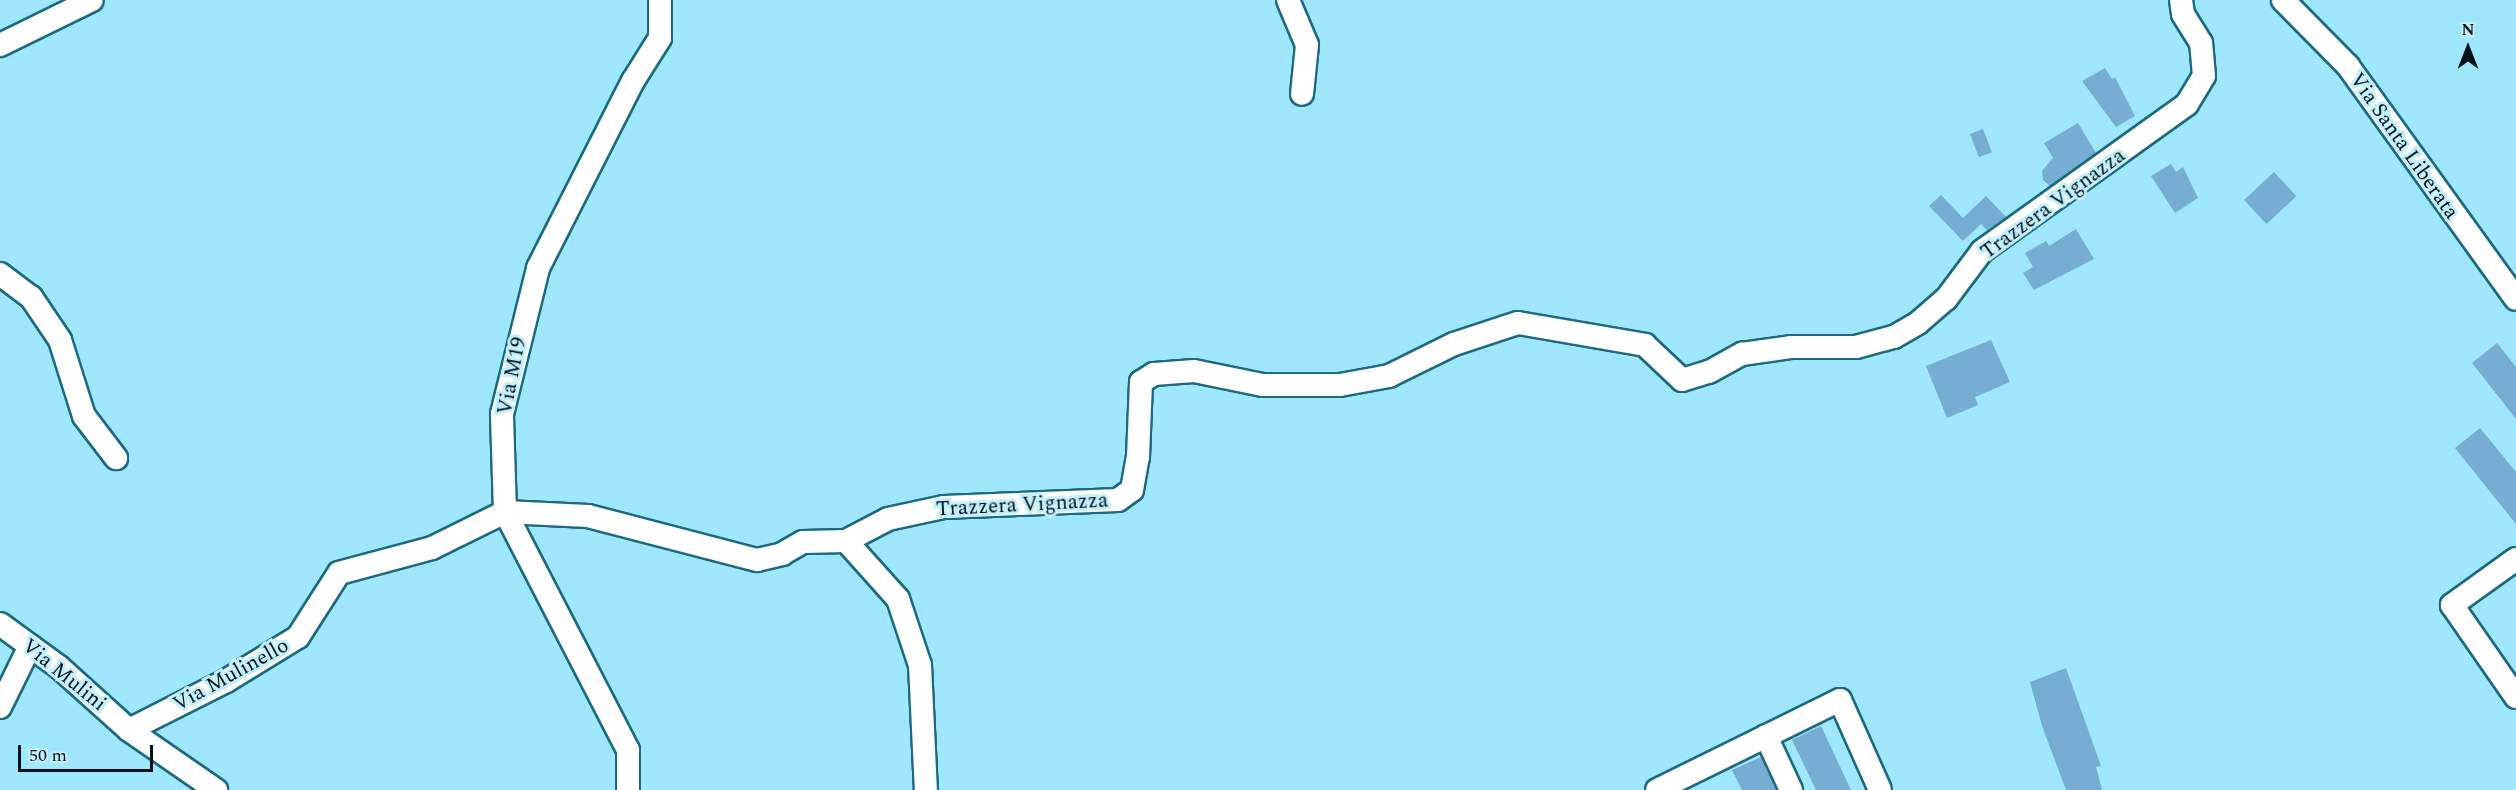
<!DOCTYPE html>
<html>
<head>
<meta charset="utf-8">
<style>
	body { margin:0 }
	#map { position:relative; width:2516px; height:790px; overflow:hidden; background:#9ee7fe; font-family:Spectral,serif }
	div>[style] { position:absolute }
	.building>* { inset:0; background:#77add3; transform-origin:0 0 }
	.roads { filter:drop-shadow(2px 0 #1d6a7f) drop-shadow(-2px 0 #1d6a7f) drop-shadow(0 2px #1d6a7f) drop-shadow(0 -2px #1d6a7f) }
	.minor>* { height:22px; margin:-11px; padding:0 11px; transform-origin:11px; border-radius:11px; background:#fff }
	span { translate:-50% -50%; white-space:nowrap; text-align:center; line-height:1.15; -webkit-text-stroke:6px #c5effd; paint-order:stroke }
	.street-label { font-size:21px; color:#001218 }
	.north { position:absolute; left:2438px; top:18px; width:60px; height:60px; -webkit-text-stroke:4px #c5effd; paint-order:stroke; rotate:0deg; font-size:16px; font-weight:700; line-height:24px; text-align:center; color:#001218 }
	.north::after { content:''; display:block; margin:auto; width:21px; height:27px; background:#001218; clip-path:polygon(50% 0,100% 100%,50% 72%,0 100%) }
	.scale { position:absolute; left:18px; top:745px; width:135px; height:27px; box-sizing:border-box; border:3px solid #001218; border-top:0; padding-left:8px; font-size:18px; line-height:21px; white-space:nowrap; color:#001218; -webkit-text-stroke:4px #c5effd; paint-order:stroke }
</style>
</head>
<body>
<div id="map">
	<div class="building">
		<i style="clip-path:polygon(2105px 68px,2112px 79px,2115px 77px,2135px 116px,2116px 127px,2082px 81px)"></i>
		<i style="clip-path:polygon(2078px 123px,2096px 153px,2050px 186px,2043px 180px,2042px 171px,2053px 158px,2044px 143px)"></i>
		<i style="left:1983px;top:129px;width:25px;height:14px;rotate:69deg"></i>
		<i style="clip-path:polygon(2171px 164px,2176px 172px,2183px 167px,2198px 198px,2175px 213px,2151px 176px)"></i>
		<i style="left:2274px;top:172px;width:33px;height:41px;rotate:47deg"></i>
		<i style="clip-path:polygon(1941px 195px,1963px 218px,1986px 196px,2006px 217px,1987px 230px,1981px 224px,1963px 241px,1929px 206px)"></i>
		<i style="clip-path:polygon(2076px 229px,2094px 259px,2034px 290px,2023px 273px,2033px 267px,2025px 253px,2046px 241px,2049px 246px)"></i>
		<i style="clip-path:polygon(1991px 340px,2010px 382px,1975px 397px,1978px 405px,1947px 418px,1926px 366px)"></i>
		<i style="clip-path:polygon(2497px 343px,2516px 367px,2516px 419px,2472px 363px)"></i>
		<i style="clip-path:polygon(2480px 428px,2516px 472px,2516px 524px,2455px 448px)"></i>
		<i style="clip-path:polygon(2066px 668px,2101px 766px,2096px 767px,2102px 790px,2066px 790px,2042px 726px,2030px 682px)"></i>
		<i style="clip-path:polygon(1821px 726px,1851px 790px,1816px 790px,1792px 740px)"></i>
		<i style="clip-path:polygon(1761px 757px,1776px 790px,1742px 790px,1732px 770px)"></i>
	</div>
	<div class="roads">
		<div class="minor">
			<i style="left:1288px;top:0;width:49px;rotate:67.1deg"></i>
			<i style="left:1307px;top:45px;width:49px;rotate:95.8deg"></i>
			<i style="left:2283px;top:0;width:93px;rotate:45.4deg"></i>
			<i style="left:2348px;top:66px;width:287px;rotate:54.2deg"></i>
			<i style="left:0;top:45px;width:102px;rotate:-26.1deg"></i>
			<i style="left:0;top:274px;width:39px;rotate:37deg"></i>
			<i style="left:31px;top:297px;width:52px;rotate:56deg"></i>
			<i style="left:60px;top:340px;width:80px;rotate:72.5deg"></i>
			<i style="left:84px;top:416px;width:53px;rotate:52.7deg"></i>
			<i style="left:846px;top:541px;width:78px;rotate:48.1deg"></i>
			<i style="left:898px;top:599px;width:70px;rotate:71.6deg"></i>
			<i style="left:920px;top:665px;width:125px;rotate:87.3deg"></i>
			<i style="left:2516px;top:559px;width:79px;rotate:144.3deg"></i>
			<i style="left:2452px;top:605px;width:112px;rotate:55.2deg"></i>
			<i style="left:0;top:624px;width:73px;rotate:36.1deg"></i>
			<i style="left:59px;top:667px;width:94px;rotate:42deg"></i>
			<i style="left:129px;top:730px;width:106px;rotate:34.6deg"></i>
			<i style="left:0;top:707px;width:68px;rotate:-63.8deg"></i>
			<i style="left:129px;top:730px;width:109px;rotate:-26.8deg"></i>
			<i style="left:226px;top:681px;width:84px;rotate:-31.4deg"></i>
			<i style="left:298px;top:637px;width:76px;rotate:-57.4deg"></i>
			<i style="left:339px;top:573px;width:96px;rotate:-15deg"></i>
			<i style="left:432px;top:548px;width:81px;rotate:-26.3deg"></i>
			<i style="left:505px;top:512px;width:83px;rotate:2.8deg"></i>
			<i style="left:588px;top:516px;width:175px;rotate:14.6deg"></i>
			<i style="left:757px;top:560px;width:26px;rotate:-13deg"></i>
			<i style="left:782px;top:554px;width:24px;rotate:-30deg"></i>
			<i style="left:803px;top:542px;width:43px;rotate:-1.3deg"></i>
			<i style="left:846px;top:541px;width:47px;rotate:-27.6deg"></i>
			<i style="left:888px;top:519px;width:57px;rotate:-12.1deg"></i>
			<i style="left:944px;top:507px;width:174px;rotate:-2.3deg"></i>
			<i style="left:1118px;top:500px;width:17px;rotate:-36deg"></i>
			<i style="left:1132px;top:490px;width:34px;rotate:-80deg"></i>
			<i style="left:1138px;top:457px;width:75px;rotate:-87.7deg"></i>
			<i style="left:1141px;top:382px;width:15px;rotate:-32deg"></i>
			<i style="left:1154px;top:374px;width:40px;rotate:-4.3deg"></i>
			<i style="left:1194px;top:371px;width:70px;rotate:11.5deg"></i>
			<i style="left:1263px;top:385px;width:77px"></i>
			<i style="left:1340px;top:385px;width:50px;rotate:-10.4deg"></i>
			<i style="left:1389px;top:376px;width:72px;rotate:-26.2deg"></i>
			<i style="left:1454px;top:344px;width:67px;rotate:-18.2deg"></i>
			<i style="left:1518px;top:323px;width:129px;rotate:9.8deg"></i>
			<i style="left:1645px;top:345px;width:51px;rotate:43.4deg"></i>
			<i style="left:1682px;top:380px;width:28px;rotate:-17deg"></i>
			<i style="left:1709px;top:372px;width:38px;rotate:-29deg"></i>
			<i style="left:1742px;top:354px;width:49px;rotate:-8.1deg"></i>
			<i style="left:1791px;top:347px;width:65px"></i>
			<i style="left:1856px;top:347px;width:39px;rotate:-15deg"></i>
			<i style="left:1894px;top:337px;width:28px;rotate:-30deg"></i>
			<i style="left:1918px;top:323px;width:37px;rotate:-41deg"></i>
			<i style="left:1946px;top:299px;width:60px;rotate:-53.1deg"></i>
			<i style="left:1982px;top:251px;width:252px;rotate:-35.6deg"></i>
			<i style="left:2187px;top:104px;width:33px;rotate:-59deg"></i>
			<i style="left:2204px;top:76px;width:33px;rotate:-95deg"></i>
			<i style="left:2201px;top:43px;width:34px;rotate:-122deg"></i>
			<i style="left:2183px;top:14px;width:14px;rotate:-98deg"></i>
			<i style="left:1766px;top:736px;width:60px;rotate:65.2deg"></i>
			<i style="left:628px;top:790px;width:40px;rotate:-90deg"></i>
			<i style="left:628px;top:750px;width:268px;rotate:-117.3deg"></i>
			<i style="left:505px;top:512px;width:98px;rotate:-91.8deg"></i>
			<i style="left:502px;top:414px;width:150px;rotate:-76.1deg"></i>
			<i style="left:538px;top:268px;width:210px;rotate:-63.1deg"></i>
			<i style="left:633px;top:81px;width:51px;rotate:-57.9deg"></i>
			<i style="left:660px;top:38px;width:38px;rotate:-90deg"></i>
			<i style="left:1657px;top:790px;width:204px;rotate:-26.2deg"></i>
			<i style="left:1840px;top:700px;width:98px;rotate:66deg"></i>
		</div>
	</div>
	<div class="street-label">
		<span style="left:2404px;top:146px;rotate:55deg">Via Santa Liberata</span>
		<span style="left:2053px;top:204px;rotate:-36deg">Trazzera Vignazza</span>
		<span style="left:512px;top:376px;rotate:-79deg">Via M19</span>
		<span style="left:1022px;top:505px;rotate:-3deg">Trazzera Vignazza</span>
		<span style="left:64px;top:675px;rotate:39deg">Via Mulini</span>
		<span style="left:231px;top:675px;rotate:-29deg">Via Mulinello</span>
	</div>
	<div class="north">N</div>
	<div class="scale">50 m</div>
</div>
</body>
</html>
